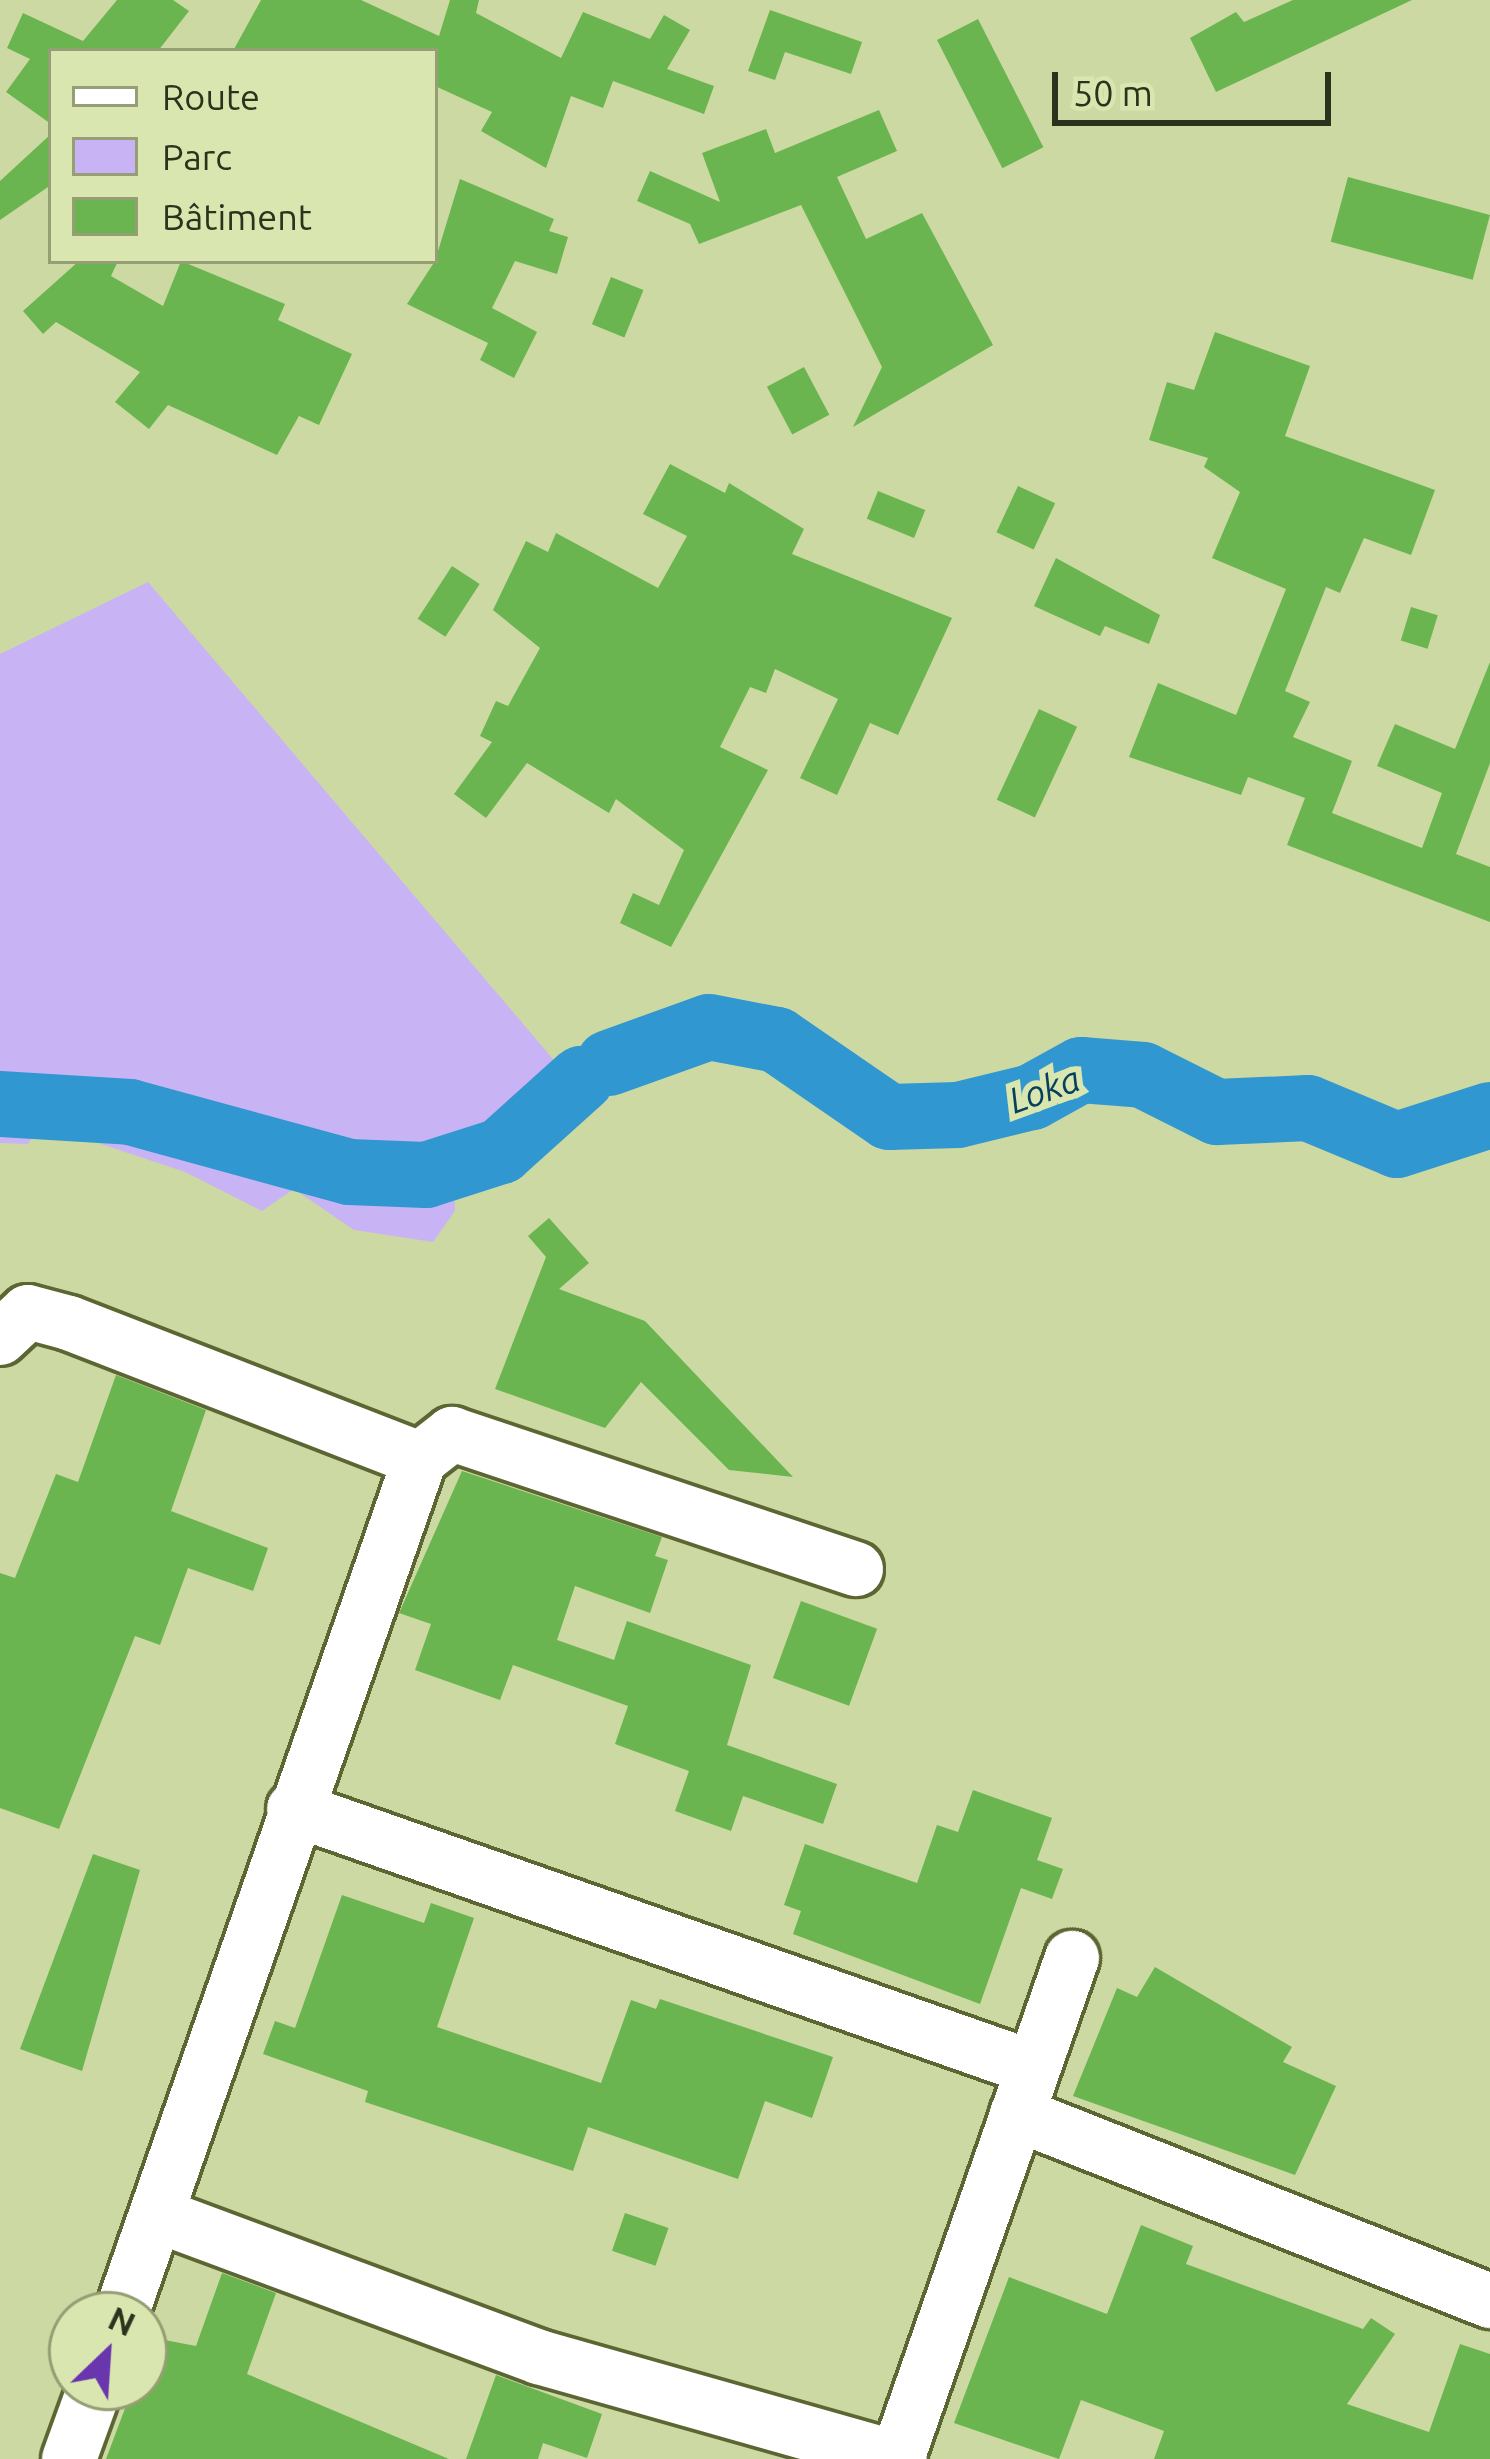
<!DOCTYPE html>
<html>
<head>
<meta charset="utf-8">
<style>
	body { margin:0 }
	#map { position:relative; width:1490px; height:2459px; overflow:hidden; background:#cdd9a2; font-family:Ubuntu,sans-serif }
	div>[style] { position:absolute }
	.green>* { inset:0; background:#c8b4f4 }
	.river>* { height:66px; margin:-33px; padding:0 33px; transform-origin:33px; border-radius:33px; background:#3097d0 }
	.building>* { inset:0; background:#6ab54f; transform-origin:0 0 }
	.roads { filter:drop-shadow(3px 0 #5c6633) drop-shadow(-3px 0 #5c6633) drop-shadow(0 3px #5c6633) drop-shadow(0 -3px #5c6633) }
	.minor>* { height:54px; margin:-27px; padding:0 27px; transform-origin:27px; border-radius:27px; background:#fff }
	span { translate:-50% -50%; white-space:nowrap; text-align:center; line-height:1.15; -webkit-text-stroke:12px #dae6af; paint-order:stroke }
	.water-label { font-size:36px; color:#06405e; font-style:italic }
	.legend { position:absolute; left:48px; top:48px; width:390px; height:216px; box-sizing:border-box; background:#dae6af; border:3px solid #959e74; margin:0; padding:15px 21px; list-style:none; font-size:36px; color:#2d321c }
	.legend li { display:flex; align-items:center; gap:24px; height:60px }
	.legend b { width:60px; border:3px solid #959e74 }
	.north { position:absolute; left:48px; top:2291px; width:120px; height:120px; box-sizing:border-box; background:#dae6af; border:3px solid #959e74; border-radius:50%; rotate:25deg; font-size:33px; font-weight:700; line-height:48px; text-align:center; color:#2d321c }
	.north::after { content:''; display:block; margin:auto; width:42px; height:54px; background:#6936ae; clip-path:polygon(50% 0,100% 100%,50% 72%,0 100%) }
	.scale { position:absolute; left:1052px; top:72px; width:279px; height:54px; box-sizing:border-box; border:6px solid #2d321c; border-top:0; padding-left:15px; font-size:36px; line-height:42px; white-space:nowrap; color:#2d321c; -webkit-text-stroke:9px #dae6af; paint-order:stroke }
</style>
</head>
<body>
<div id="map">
	<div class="green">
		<i style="clip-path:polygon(148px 582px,564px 1072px,453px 1165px,455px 1211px,433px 1242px,354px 1230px,294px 1189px,262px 1211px,185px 1172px,41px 1124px,28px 1144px,0 1143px,0 654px)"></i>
	</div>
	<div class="river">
		<i style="left:609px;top:1063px;width:106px;rotate:-19.8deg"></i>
		<i style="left:709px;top:1027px;width:69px;rotate:10.8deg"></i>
		<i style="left:777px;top:1040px;width:136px;rotate:34.5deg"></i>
		<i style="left:889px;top:1117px;width:69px;rotate:-1.7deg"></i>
		<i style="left:958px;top:1115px;width:76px;rotate:-13.7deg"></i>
		<i style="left:1032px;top:1097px;width:56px;rotate:-28.9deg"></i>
		<i style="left:1081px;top:1070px;width:62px;rotate:4.6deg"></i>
		<i style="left:1143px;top:1075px;width:83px;rotate:26.6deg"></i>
		<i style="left:1217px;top:1112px;width:91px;rotate:-2.5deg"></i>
		<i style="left:1308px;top:1108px;width:96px;rotate:22.6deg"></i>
		<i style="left:1397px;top:1145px;width:98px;rotate:-17.9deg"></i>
		<i style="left:0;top:1104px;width:130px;rotate:3.5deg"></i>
		<i style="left:130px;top:1112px;width:227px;rotate:15.3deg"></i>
		<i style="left:349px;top:1172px;width:77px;rotate:2.2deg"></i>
		<i style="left:426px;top:1175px;width:79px;rotate:-17.7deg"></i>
		<i style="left:501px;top:1151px;width:108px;rotate:-42deg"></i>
	</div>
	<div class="building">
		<i style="clip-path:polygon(117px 0,173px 0,189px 11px,158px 51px,51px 51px,51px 124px,6px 92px,30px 59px,7px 48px,23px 13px,83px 41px)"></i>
		<i style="clip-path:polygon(261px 0,361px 0,439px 36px,450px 0,479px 0,476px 13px,561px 58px,583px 12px,650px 39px,664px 15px,690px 30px,667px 69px,714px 86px,704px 114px,613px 81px,603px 108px,571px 96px,546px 168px,481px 131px,492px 112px,435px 86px,435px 51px,233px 51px)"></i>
		<i style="clip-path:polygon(1293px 0,1412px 0,1216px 92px,1190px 38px,1236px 12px,1244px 22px)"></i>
		<i style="clip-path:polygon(770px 10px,862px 42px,851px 74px,785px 52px,775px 80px,748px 71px)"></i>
		<i style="left:978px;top:19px;width:144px;height:46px;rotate:63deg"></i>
		<i style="clip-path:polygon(879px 110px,897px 151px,837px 177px,866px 239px,922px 213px,993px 345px,853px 427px,882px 367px,801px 205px,699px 244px,690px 224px,637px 201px,650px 171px,720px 202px,702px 153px,766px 129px,775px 153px)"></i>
		<i style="clip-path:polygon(51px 134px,51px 185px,0 220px,0 181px)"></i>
		<i style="left:1348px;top:177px;width:147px;height:67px;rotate:15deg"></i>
		<i style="clip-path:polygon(460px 179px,554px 219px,549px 231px,568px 237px,557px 274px,515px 261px,492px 308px,537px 332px,514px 378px,480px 360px,488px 343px,407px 304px,435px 261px)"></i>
		<i style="clip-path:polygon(79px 261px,118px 261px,111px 276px,163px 306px,181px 261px,285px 304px,278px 320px,352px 354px,319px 425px,299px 416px,277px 455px,168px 405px,149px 429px,115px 402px,140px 372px,56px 322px,43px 334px,23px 311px)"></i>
		<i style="left:611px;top:277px;width:35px;height:51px;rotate:22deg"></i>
		<i style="clip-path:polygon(1215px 332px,1310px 366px,1285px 436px,1435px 490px,1411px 555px,1364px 538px,1340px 593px,1326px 587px,1285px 691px,1310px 702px,1293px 737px,1352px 761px,1332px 813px,1422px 848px,1442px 793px,1377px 766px,1395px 724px,1455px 749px,1490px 662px,1490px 763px,1456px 854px,1490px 867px,1490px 922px,1287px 845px,1305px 798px,1248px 777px,1241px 795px,1129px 757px,1158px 683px,1236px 715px,1286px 589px,1212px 558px,1240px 492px,1204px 467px,1208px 458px,1149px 440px,1167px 382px,1194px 390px)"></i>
		<i style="left:804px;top:367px;width:54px;height:42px;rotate:62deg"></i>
		<i style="clip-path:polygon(670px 464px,725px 493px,729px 483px,804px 529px,792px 554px,952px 618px,898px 735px,870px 723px,837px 795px,800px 778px,838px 699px,775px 669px,766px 693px,750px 687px,720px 747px,768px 770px,671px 947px,620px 923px,633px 893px,659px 905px,684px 850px,616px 799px,609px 813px,527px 763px,486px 818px,454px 794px,492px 742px,480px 736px,496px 701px,508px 706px,540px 648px,493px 610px,526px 541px,548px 552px,556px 533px,658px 588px,687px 536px,643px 514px)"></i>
		<i style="left:1018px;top:486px;width:41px;height:51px;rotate:25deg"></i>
		<i style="left:878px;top:491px;width:51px;height:30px;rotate:22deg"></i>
		<i style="clip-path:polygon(1056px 558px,1160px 615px,1149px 644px,1105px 626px,1100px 636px,1034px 606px)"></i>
		<i style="left:452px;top:566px;width:33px;height:63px;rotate:33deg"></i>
		<i style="left:1411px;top:607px;width:28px;height:35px;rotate:17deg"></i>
		<i style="left:1039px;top:709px;width:42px;height:100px;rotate:25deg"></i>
		<i style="clip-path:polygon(549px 1218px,589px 1263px,559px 1289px,645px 1321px,793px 1477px,729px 1470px,641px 1382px,605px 1428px,495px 1389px,546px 1257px,528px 1236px)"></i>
		<i style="clip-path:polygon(116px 1375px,206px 1410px,171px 1511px,268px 1548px,253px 1591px,188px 1568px,160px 1645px,135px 1636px,59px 1829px,0 1808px,0 1573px,15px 1578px,56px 1474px,78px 1482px)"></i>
		<i style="clip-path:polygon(462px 1471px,662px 1537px,655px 1556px,668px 1560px,650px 1613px,575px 1586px,557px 1640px,614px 1660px,627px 1621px,751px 1665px,727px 1745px,837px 1784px,823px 1824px,743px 1796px,731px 1831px,675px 1811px,689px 1771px,615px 1744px,628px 1706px,513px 1665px,500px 1700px,415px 1670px,431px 1624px,399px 1613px)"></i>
		<i style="left:801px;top:1601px;width:81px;height:82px;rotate:20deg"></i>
		<i style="clip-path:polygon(973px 1790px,1052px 1818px,1037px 1860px,1063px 1869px,1052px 1899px,1021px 1888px,980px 2004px,793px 1934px,801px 1911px,784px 1905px,805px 1844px,917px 1883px,937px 1825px,958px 1832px)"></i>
		<i style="clip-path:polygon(93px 1854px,140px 1870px,82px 2071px,20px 2049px)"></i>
		<i style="clip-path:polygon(342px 1895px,424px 1923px,431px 1903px,474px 1918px,437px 2027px,601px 2083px,631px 2000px,656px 2009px,660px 1999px,833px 2057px,812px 2118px,765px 2101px,738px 2179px,588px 2127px,573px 2171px,365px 2102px,368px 2091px,263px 2054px,275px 2021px,295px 2028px)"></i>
		<i style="clip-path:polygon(1155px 1967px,1292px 2047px,1283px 2062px,1336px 2086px,1295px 2175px,1073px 2096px,1117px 1988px,1137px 1997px)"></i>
		<i style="left:625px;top:2213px;width:46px;height:40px;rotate:19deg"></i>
		<i style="clip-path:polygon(1141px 2225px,1193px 2246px,1186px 2264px,1363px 2329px,1371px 2318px,1395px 2334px,1347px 2404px,1429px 2432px,1460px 2344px,1490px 2354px,1490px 2459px,1154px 2459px,1164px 2431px,1081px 2400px,1059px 2459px,954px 2423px,1009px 2277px,1107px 2314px)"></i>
		<i style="clip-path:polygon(222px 2273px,276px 2293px,247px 2374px,449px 2459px,106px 2459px,133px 2387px,144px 2387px,144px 2336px,196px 2346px)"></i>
		<i style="clip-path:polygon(496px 2375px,602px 2414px,587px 2458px,543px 2443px,538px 2459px,466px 2459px)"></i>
	</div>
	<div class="roads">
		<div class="minor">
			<i style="left:0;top:1338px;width:38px;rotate:-43deg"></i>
			<i style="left:28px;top:1312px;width:42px;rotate:15deg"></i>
			<i style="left:69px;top:1323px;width:376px;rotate:21.2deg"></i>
			<i style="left:294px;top:1809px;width:783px;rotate:19.31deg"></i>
			<i style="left:1017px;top:2114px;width:509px;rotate:21.57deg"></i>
			<i style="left:157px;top:2215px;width:408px;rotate:20.4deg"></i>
			<i style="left:539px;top:2357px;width:375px;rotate:15.8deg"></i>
			<i style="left:121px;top:2315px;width:907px;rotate:-70.75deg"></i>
			<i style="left:420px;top:1459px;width:41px;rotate:-38deg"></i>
			<i style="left:452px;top:1434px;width:426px;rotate:18.5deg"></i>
			<i style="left:69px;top:2459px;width:77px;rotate:-70.1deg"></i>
			<i style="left:897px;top:2459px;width:531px;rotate:-70.75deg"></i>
		</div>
	</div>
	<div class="water-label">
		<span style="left:1044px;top:1089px;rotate:-20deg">Loka</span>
	</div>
	<ul class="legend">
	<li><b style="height:15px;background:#fff"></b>Route</li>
	<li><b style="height:33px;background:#c8b4f4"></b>Parc</li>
	<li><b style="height:33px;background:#6ab54f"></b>Bâtiment</li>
	</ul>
	<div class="north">N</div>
	<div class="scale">50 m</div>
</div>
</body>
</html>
